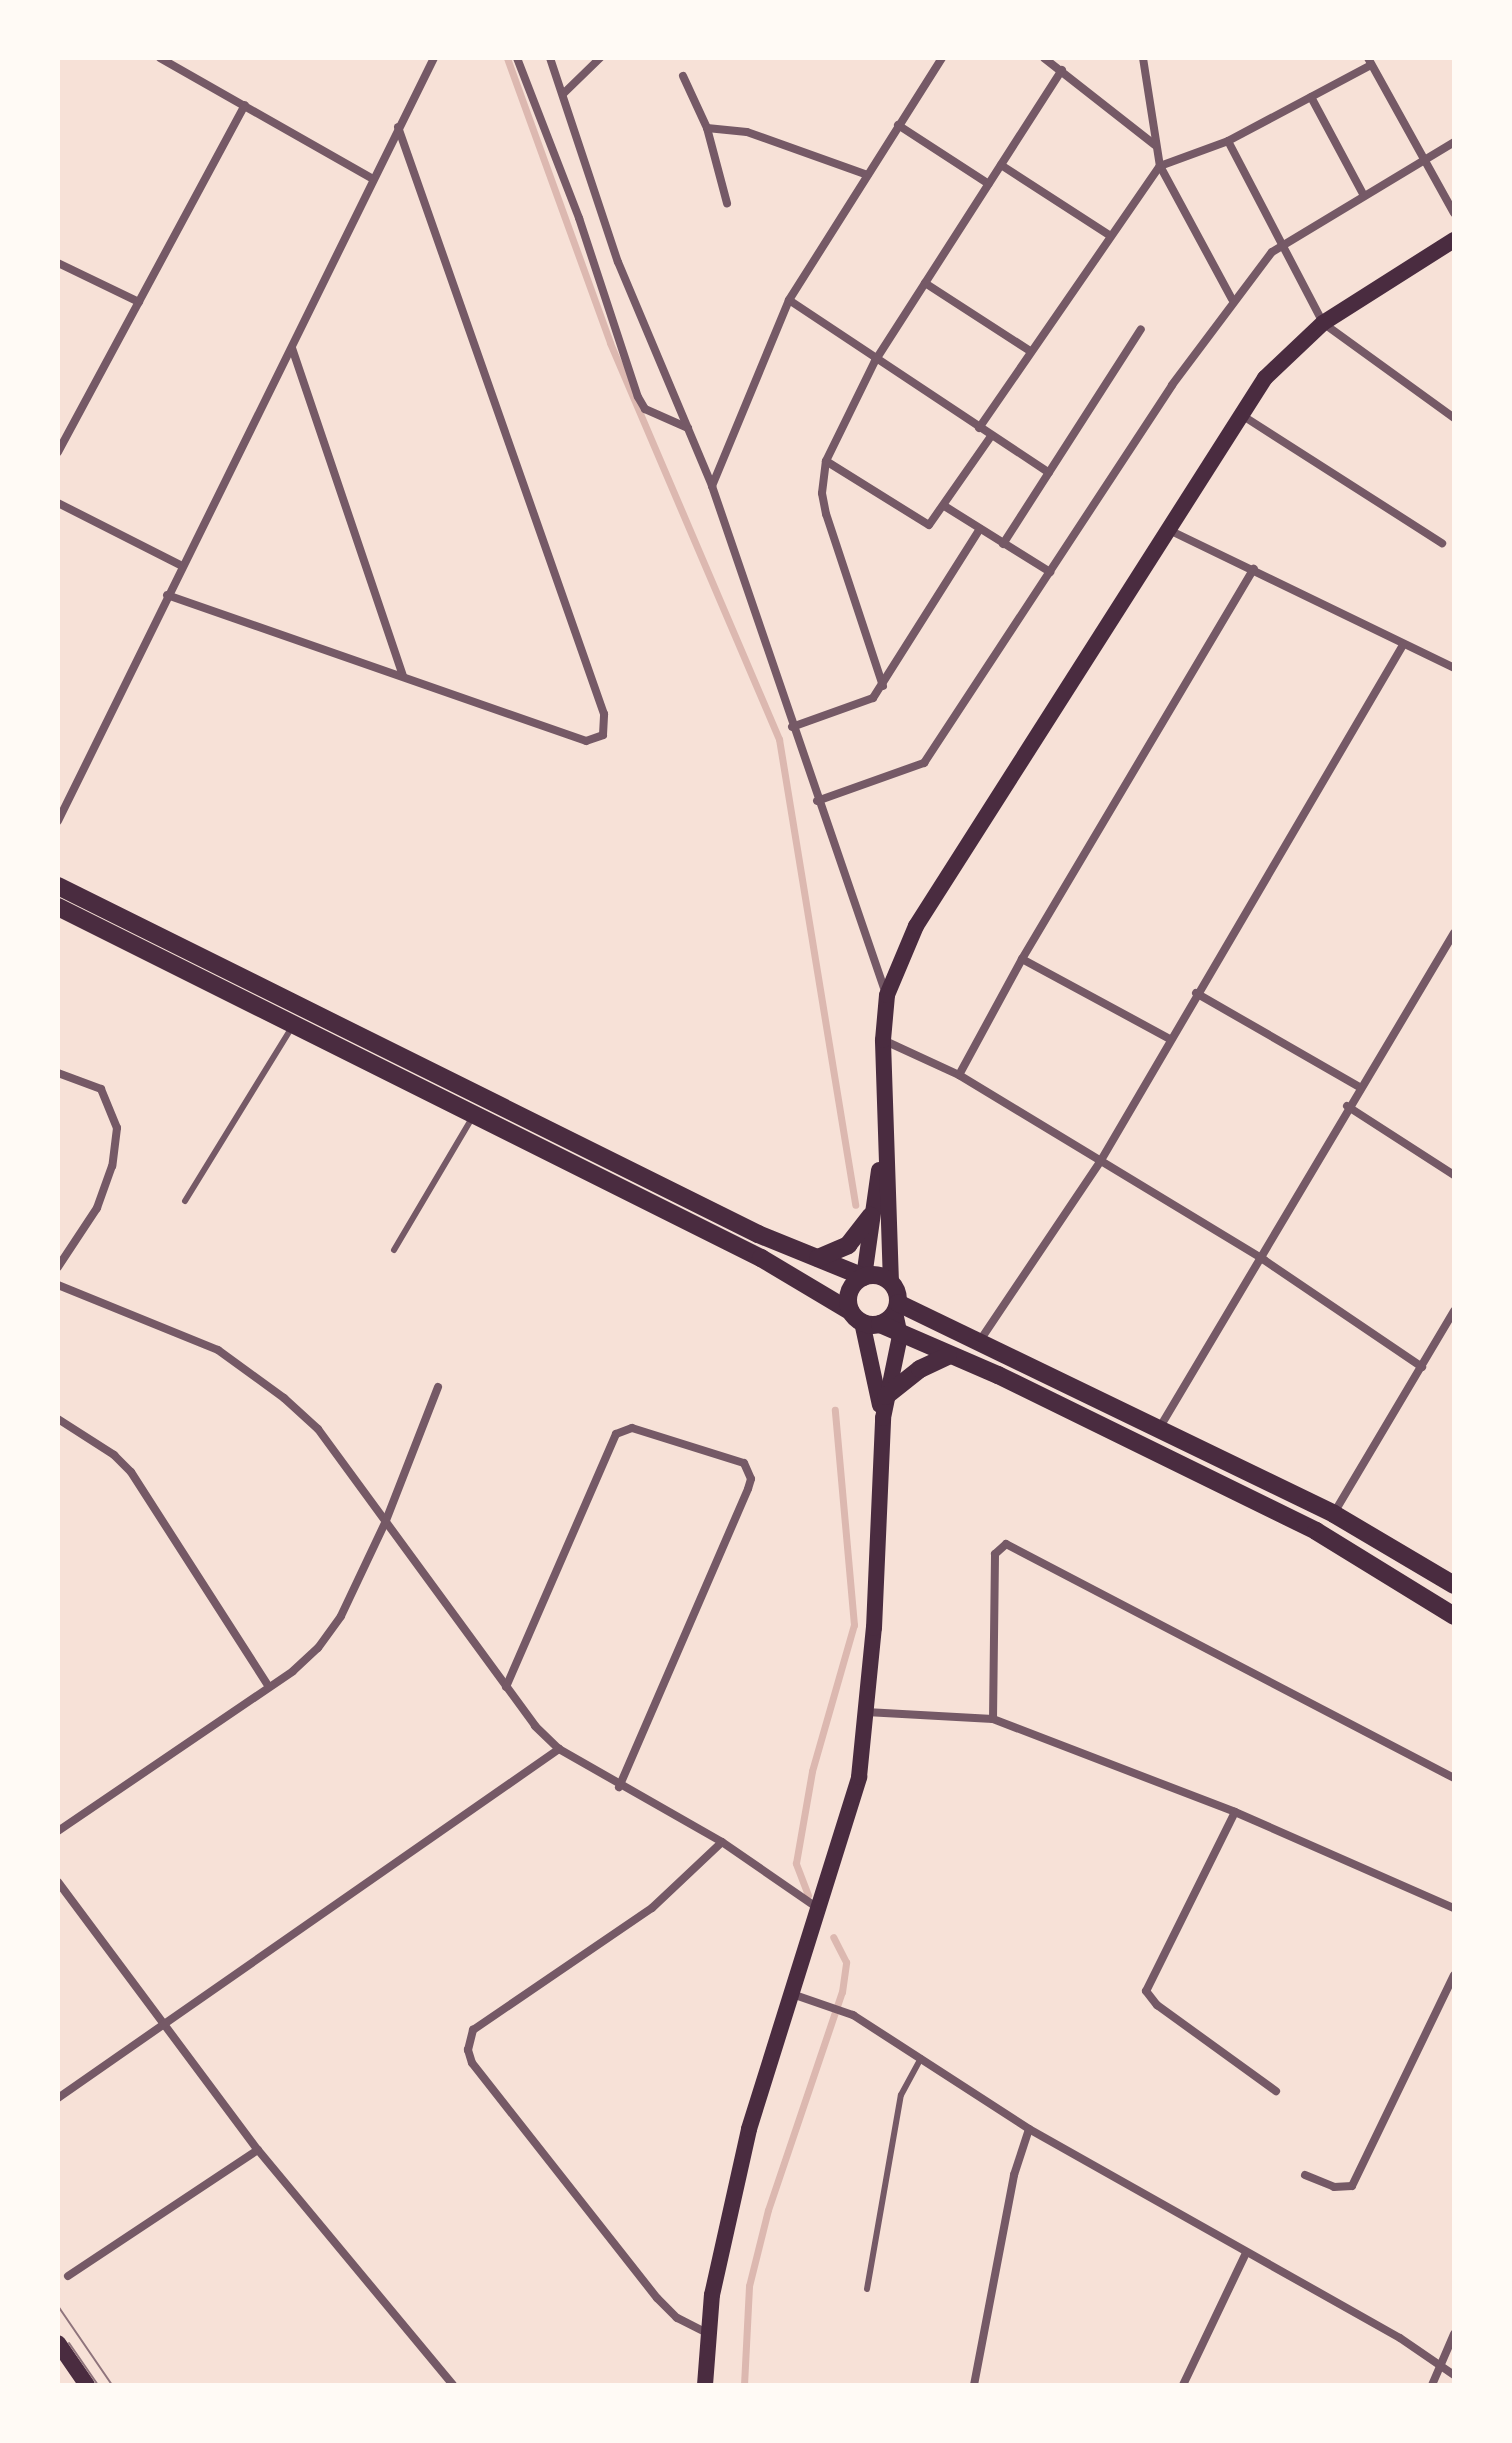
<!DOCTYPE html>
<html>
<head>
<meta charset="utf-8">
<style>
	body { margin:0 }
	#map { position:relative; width:1512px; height:2443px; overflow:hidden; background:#f7e1d7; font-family:Montserrat,sans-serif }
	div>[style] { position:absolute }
	.stream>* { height:7px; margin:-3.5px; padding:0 3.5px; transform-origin:3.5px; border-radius:3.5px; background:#dcb8b0 }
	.service>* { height:6px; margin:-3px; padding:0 3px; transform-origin:3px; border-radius:3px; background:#755966 }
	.minor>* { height:8px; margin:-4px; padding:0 4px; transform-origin:4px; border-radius:4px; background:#755966 }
	.secondary>* { height:16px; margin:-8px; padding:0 8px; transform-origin:8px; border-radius:8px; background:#4a2c40 }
	.trunk>* { height:18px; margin:-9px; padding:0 9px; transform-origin:9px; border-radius:9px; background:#4a2c40 }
	.trunk>.ring { margin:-9px; padding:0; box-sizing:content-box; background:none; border:18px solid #4a2c40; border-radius:50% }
	.tram>* { height:2px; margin:-1px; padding:0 1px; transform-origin:1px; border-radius:1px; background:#8f747c }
	span { translate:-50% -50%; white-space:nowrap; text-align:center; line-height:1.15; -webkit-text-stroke:7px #fffaf5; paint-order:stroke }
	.frame { position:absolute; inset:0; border:60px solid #fffaf5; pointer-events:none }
</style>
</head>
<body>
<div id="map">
	<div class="stream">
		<i style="left:507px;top:58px;width:303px;rotate:70.1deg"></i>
		<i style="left:610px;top:343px;width:431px;rotate:66.9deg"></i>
		<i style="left:779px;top:739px;width:472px;rotate:80.7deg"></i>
		<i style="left:808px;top:1895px;width:34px;rotate:-111deg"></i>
		<i style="left:796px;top:1863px;width:93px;rotate:-80.1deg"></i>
		<i style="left:812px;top:1771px;width:152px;rotate:-74deg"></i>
		<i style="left:854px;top:1625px;width:216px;rotate:-95.1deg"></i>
		<i style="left:744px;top:2385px;width:99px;rotate:-87.1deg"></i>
		<i style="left:749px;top:2286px;width:78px;rotate:-76deg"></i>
		<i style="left:768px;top:2210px;width:230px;rotate:-71.3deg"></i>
		<i style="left:842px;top:1992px;width:30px;rotate:-82deg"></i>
		<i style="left:846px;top:1962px;width:28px;rotate:-117deg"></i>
	</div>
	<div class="service">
		<i style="left:185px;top:1201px;width:204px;rotate:-58.4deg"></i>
		<i style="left:394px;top:1250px;width:153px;rotate:-59.4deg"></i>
		<i style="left:867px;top:2289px;width:197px;rotate:-80.1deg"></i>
		<i style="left:901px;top:2095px;width:42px;rotate:-61.6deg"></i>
	</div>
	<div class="minor">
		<i style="left:160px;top:58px;width:245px;rotate:29.6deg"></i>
		<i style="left:517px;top:58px;width:172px;rotate:68.8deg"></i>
		<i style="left:579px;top:218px;width:188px;rotate:71.8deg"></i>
		<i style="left:638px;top:397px;width:14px;rotate:60deg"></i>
		<i style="left:645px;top:409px;width:47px;rotate:23.8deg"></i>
		<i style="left:550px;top:58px;width:215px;rotate:71.6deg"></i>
		<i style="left:618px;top:262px;width:243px;rotate:67.2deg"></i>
		<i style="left:1044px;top:58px;width:141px;rotate:38.1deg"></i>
		<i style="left:1143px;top:58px;width:109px;rotate:81.1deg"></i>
		<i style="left:1160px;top:166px;width:151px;rotate:61.6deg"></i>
		<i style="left:1368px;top:58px;width:177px;rotate:61deg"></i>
		<i style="left:683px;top:76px;width:57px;rotate:65.2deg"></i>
		<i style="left:707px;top:128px;width:78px;rotate:75.1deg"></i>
		<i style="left:563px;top:94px;width:52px;rotate:-44.2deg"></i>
		<i style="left:1311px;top:97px;width:112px;rotate:61.8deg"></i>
		<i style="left:898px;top:125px;width:108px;rotate:33deg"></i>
		<i style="left:707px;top:128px;width:40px;rotate:5.7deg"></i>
		<i style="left:747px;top:132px;width:128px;rotate:19.6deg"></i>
		<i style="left:1228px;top:141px;width:205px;rotate:62.4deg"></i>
		<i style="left:1323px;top:323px;width:162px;rotate:35.9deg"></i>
		<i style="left:1001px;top:165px;width:129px;rotate:32.9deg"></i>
		<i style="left:58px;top:263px;width:90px;rotate:25.7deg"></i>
		<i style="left:925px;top:283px;width:125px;rotate:32.9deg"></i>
		<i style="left:789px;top:300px;width:312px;rotate:33.6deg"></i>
		<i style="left:292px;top:348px;width:345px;rotate:71.3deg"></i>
		<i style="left:1240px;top:414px;width:240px;rotate:32.6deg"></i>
		<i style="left:979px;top:428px;width:318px;rotate:-55.4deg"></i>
		<i style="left:1160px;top:166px;width:72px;rotate:-20.2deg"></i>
		<i style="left:1228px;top:141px;width:162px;rotate:-28deg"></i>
		<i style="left:58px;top:452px;width:394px;rotate:-61.7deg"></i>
		<i style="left:826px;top:461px;width:121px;rotate:31.9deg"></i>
		<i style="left:929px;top:525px;width:108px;rotate:-55.1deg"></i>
		<i style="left:58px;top:503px;width:139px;rotate:26.9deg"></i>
		<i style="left:946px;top:507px;width:123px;rotate:32deg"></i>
		<i style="left:1167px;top:529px;width:319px;rotate:25.8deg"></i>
		<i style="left:1003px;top:544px;width:255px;rotate:-57.3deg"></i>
		<i style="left:167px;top:595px;width:444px;rotate:19.2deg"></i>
		<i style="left:586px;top:741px;width:18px;rotate:-19deg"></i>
		<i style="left:603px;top:735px;width:21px;rotate:-87deg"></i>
		<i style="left:604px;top:714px;width:622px;rotate:-109.34deg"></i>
		<i style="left:883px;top:686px;width:181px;rotate:-108.3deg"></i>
		<i style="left:826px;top:514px;width:21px;rotate:-101deg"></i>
		<i style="left:822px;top:493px;width:32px;rotate:-83deg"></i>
		<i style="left:826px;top:461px;width:111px;rotate:-63.9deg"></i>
		<i style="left:875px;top:361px;width:346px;rotate:-57.3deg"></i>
		<i style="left:792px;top:727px;width:86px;rotate:-19.7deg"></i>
		<i style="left:873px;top:698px;width:200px;rotate:-57.7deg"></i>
		<i style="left:817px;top:801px;width:114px;rotate:-19.6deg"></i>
		<i style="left:924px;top:763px;width:452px;rotate:-56.7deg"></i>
		<i style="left:1172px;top:385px;width:166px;rotate:-53.1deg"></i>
		<i style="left:1272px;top:252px;width:213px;rotate:-31.1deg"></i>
		<i style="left:58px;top:821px;width:851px;rotate:-63.77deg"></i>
		<i style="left:1022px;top:959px;width:168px;rotate:28.4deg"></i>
		<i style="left:1196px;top:993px;width:187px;rotate:29.9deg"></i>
		<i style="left:886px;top:994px;width:537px;rotate:-108.91deg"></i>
		<i style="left:712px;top:486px;width:201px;rotate:-67.5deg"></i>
		<i style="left:789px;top:300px;width:286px;rotate:-57.7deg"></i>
		<i style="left:883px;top:1040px;width:84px;rotate:24.7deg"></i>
		<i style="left:959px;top:1075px;width:357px;rotate:31.2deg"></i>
		<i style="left:1264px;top:1260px;width:191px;rotate:34.1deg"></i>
		<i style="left:58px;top:1073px;width:46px;rotate:20.4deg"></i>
		<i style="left:101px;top:1089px;width:42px;rotate:67.7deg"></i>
		<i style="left:117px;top:1128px;width:38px;rotate:97deg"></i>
		<i style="left:112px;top:1166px;width:45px;rotate:109.7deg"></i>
		<i style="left:97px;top:1208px;width:71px;rotate:123.5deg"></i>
		<i style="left:959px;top:1075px;width:132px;rotate:-61.5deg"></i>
		<i style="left:1022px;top:959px;width:454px;rotate:-59.3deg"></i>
		<i style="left:1347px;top:1106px;width:127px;rotate:32.8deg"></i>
		<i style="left:58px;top:1285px;width:173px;rotate:22.1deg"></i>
		<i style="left:218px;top:1350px;width:82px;rotate:36deg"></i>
		<i style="left:284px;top:1398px;width:46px;rotate:42.4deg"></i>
		<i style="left:318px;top:1429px;width:368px;rotate:53.8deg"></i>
		<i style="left:535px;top:1726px;width:33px;rotate:44deg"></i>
		<i style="left:559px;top:1749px;width:188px;rotate:29.7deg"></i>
		<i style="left:722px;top:1842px;width:118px;rotate:34.6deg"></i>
		<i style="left:981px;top:1339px;width:213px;rotate:-56.1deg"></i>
		<i style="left:1100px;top:1162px;width:599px;rotate:-59.63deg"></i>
		<i style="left:58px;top:1419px;width:67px;rotate:32.7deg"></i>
		<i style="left:114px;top:1455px;width:24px;rotate:45deg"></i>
		<i style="left:131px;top:1472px;width:255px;rotate:57.3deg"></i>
		<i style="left:1160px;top:1427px;width:575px;rotate:-59.24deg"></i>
		<i style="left:1334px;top:1513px;width:235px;rotate:-59.3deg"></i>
		<i style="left:506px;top:1687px;width:276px;rotate:-66.5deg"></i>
		<i style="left:616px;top:1434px;width:17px;rotate:-21deg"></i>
		<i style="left:632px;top:1428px;width:117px;rotate:17.4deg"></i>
		<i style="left:744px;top:1463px;width:17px;rotate:66deg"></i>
		<i style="left:751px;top:1479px;width:10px;rotate:107deg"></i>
		<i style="left:748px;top:1489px;width:325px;rotate:113.4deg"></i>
		<i style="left:866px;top:1712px;width:127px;rotate:3.2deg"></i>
		<i style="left:993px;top:1719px;width:259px;rotate:21deg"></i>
		<i style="left:1235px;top:1812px;width:239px;rotate:23.7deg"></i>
		<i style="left:993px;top:1719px;width:165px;rotate:-89.3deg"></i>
		<i style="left:995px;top:1554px;width:15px;rotate:-42deg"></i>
		<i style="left:1006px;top:1544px;width:505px;rotate:27.58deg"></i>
		<i style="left:1235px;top:1812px;width:200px;rotate:116.4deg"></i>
		<i style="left:1146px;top:1991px;width:18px;rotate:52deg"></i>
		<i style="left:1157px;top:2005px;width:147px;rotate:35.9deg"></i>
		<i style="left:58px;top:1831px;width:284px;rotate:-34.2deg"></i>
		<i style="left:293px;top:1671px;width:34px;rotate:-43deg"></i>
		<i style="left:318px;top:1648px;width:39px;rotate:-54deg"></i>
		<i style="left:341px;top:1616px;width:103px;rotate:-64.7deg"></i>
		<i style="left:385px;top:1523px;width:146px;rotate:-68.7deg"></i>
		<i style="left:58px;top:1882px;width:334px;rotate:53.3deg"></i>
		<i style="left:258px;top:2150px;width:305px;rotate:50.3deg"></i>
		<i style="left:792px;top:1994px;width:65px;rotate:19deg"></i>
		<i style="left:853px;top:2015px;width:210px;rotate:32.9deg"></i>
		<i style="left:1029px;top:2129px;width:426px;rotate:29.4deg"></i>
		<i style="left:1400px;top:2338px;width:65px;rotate:34.4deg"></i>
		<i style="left:58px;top:2098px;width:611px;rotate:-34.86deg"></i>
		<i style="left:1305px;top:2175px;width:31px;rotate:22deg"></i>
		<i style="left:1334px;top:2187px;width:18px;rotate:-3deg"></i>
		<i style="left:1352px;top:2186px;width:234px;rotate:-64.2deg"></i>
		<i style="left:68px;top:2276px;width:228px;rotate:-33.6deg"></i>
		<i style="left:707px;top:2333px;width:34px;rotate:-153deg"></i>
		<i style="left:677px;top:2318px;width:28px;rotate:-135deg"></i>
		<i style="left:657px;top:2298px;width:299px;rotate:-128.2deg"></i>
		<i style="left:472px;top:2063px;width:14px;rotate:-107deg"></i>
		<i style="left:468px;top:2050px;width:21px;rotate:-76deg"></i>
		<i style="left:473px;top:2030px;width:217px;rotate:-34.3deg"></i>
		<i style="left:652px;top:1908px;width:96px;rotate:-43.3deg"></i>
		<i style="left:974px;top:2385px;width:214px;rotate:-79.2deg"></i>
		<i style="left:1014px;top:2175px;width:48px;rotate:-71.9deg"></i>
		<i style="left:1183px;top:2385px;width:146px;rotate:-64.5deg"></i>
		<i style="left:1432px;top:2385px;width:56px;rotate:-66.7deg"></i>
	</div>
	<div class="secondary">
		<i style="left:864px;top:1277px;width:108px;rotate:-82deg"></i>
		<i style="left:891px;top:1283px;width:243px;rotate:-91.9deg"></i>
		<i style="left:883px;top:1040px;width:45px;rotate:-84.9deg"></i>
		<i style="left:887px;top:995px;width:75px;rotate:-67.2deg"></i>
		<i style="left:916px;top:926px;width:650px;rotate:-57.51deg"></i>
		<i style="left:1265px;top:378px;width:80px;rotate:-43.5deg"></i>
		<i style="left:1323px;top:323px;width:155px;rotate:-32.4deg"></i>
		<i style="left:862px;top:1322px;width:85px;rotate:77.8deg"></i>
		<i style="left:58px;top:2343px;width:51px;rotate:55.4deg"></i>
		<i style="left:705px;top:2385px;width:90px;rotate:-85.6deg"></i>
		<i style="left:712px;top:2295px;width:170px;rotate:-77.4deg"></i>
		<i style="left:749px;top:2129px;width:369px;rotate:-72.6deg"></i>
		<i style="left:859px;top:1777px;width:150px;rotate:-84.3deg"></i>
		<i style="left:874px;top:1628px;width:210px;rotate:-87.5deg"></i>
		<i style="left:883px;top:1418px;width:84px;rotate:-78.3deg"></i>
		<i style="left:900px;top:1336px;width:24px;rotate:-102deg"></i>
	</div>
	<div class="trunk">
		<i style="left:58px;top:886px;width:782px;rotate:26.43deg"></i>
		<i style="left:758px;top:1234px;width:114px;rotate:22.1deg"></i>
		<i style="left:58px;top:907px;width:786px;rotate:26.53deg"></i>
		<i style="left:761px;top:1258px;width:104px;rotate:30.8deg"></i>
		<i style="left:818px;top:1258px;width:33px;rotate:-23deg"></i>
		<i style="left:848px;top:1245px;width:37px;rotate:-52deg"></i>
		<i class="ring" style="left:848px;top:1275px;width:32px;height:32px"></i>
		<i style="left:898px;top:1303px;width:484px;rotate:25.8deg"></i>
		<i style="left:1334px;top:1514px;width:139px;rotate:30.6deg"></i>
		<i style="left:880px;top:1324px;width:129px;rotate:23.4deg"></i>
		<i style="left:998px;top:1375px;width:354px;rotate:26.1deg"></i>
		<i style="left:1316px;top:1531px;width:162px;rotate:31.6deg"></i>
		<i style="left:886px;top:1396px;width:43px;rotate:-38.5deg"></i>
		<i style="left:920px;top:1369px;width:31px;rotate:-25deg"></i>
	</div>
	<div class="tram">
		<i style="left:58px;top:2306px;width:96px;rotate:55.6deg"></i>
		<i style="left:69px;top:2343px;width:51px;rotate:55.4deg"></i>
	</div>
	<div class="frame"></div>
</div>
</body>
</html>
